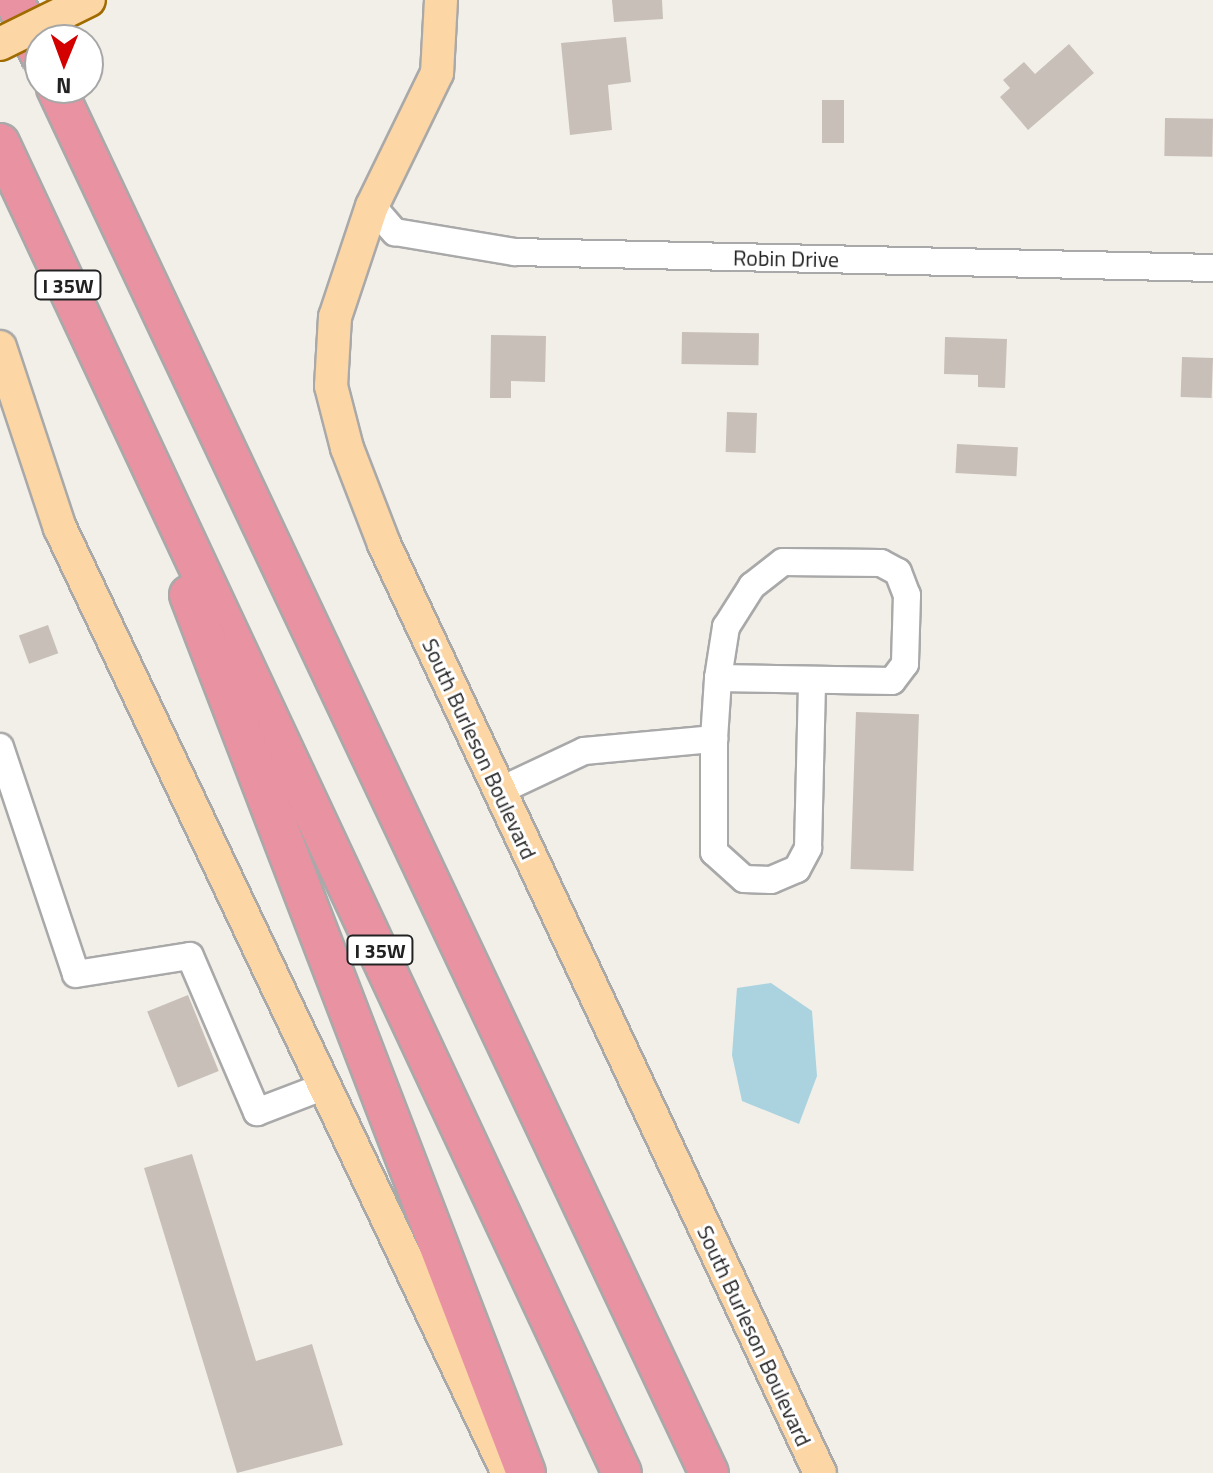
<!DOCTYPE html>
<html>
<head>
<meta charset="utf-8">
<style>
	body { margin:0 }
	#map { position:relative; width:1213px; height:1473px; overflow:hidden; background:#f2efe9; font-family:"Titillium Web",sans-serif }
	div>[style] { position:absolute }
	.water>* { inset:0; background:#aad3df }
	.building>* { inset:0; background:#c7bfb8; transform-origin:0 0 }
	.roads { filter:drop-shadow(2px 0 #a9a9a9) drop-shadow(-2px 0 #a9a9a9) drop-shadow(0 2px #a9a9a9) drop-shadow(0 -2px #a9a9a9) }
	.minor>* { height:26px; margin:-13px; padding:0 13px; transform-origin:13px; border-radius:13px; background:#fff }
	.major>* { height:32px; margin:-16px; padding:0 16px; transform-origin:16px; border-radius:16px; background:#fcd6a4 }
	.highway>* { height:38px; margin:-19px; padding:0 19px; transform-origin:19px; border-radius:19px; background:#e892a2 }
	.bridges { filter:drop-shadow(2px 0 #a06b00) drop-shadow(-2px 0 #a06b00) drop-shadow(0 2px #a06b00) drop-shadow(0 -2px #a06b00) }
	.major-bridge>* { height:32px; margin:-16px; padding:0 16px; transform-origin:16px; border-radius:16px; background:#fcd6a4 }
	span { translate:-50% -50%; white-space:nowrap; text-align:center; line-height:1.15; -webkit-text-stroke:6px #fff; paint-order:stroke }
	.shield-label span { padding:2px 6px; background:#fff; border:2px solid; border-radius:6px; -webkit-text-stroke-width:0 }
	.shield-label { font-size:20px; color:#222; font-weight:700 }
	.street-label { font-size:22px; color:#222 }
	.north { position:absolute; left:24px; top:24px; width:80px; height:80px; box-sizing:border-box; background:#fff; border:2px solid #a7a7a7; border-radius:50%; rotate:181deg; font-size:22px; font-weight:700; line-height:32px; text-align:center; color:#222 }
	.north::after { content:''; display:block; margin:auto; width:28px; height:36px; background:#d40000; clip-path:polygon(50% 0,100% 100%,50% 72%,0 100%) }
</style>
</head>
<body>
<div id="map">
	<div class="water">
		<i style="clip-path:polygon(771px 983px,812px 1011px,817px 1076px,799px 1124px,742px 1101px,732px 1055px,737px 988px)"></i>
	</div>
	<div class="building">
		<i style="clip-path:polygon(612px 0,662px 0,663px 19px,614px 22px)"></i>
		<i style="clip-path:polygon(626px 37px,631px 82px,608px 85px,612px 130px,570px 135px,561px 43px)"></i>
		<i style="clip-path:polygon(1069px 44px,1094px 73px,1028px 130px,1000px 97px,1010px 88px,1003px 80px,1024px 62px,1035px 74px)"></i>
		<i style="left:822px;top:100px;width:22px;height:43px"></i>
		<i style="left:1165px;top:118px;width:48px;height:38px;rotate:1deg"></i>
		<i style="left:682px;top:332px;width:77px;height:32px;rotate:1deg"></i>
		<i style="clip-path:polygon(491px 335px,546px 336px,545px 382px,511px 381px,511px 398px,490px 398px)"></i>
		<i style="clip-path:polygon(945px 337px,1007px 339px,1005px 388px,978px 387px,978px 375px,944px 374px)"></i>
		<i style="left:1182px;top:357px;width:31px;height:40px;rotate:2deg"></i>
		<i style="left:727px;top:412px;width:30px;height:40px;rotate:2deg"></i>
		<i style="left:957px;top:444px;width:61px;height:29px;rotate:3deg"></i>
		<i style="left:48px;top:625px;width:30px;height:31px;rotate:70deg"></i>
		<i style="left:856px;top:712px;width:63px;height:157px;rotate:2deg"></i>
		<i style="left:188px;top:995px;width:82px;height:44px;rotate:68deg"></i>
		<i style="clip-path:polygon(192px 1154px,256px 1361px,312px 1344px,343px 1445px,237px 1473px,144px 1168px)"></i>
	</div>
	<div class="roads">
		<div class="minor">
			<i style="left:372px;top:206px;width:35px;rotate:49deg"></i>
			<i style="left:395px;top:232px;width:122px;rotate:9.5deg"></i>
			<i style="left:515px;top:252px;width:698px;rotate:1.31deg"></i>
			<i style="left:714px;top:739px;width:113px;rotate:90deg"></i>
			<i style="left:714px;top:852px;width:40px;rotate:42deg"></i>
			<i style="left:744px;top:879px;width:27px;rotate:2deg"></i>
			<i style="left:771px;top:880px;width:28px;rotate:-23deg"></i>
			<i style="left:797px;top:869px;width:24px;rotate:-62deg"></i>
			<i style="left:808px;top:848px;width:166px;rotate:-88.6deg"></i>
			<i style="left:0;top:747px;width:239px;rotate:71.5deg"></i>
			<i style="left:76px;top:974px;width:115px;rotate:-9deg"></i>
			<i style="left:190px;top:956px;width:170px;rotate:66.8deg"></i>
			<i style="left:257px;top:1112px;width:73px;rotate:-20.9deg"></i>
			<i style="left:499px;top:791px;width:94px;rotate:-25.2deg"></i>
			<i style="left:584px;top:751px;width:131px;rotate:-5.3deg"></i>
			<i style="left:714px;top:739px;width:61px;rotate:-86.2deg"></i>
			<i style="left:718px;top:678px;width:52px;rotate:-81.1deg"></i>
			<i style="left:726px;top:627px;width:49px;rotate:-57.6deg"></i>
			<i style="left:752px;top:586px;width:39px;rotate:-38deg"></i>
			<i style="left:783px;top:562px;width:98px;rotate:0.6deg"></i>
			<i style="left:881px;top:563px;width:19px;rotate:28deg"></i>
			<i style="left:898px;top:572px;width:25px;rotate:69deg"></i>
			<i style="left:907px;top:595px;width:69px;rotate:91.7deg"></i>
			<i style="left:905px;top:664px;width:21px;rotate:127deg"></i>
			<i style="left:892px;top:681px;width:174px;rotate:-179deg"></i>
		</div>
		<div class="major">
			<i style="left:441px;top:0;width:73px;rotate:93.1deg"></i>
			<i style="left:437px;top:73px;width:148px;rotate:116deg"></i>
			<i style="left:372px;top:206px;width:117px;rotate:108.4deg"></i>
			<i style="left:335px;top:317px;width:69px;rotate:93.3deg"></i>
			<i style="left:331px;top:386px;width:64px;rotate:75.5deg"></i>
			<i style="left:347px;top:448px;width:103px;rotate:68.9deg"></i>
			<i style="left:384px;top:544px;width:1026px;rotate:64.86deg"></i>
			<i style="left:0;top:347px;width:191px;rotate:71.7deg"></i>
			<i style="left:60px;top:528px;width:1046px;rotate:64.64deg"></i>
		</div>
		<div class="highway">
			<i style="left:14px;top:0;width:61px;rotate:64.7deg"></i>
			<i style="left:56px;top:88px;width:1531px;rotate:64.76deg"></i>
			<i style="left:0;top:143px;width:1468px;rotate:64.94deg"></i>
			<i style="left:189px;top:595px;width:940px;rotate:69deg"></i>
		</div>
	</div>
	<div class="bridges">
		<div class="major-bridge">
			<i style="left:0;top:44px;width:99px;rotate:-26.3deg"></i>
		</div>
	</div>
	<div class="shield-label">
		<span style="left:68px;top:285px">I 35W</span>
		<span style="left:380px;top:950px">I 35W</span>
	</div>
	<div class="street-label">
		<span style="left:786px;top:259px;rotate:1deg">Robin Drive</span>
		<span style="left:479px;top:749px;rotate:65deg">South Burleson Boulevard</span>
		<span style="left:754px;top:1336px;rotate:65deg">South Burleson Boulevard</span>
	</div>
	<div class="north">N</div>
</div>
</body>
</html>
